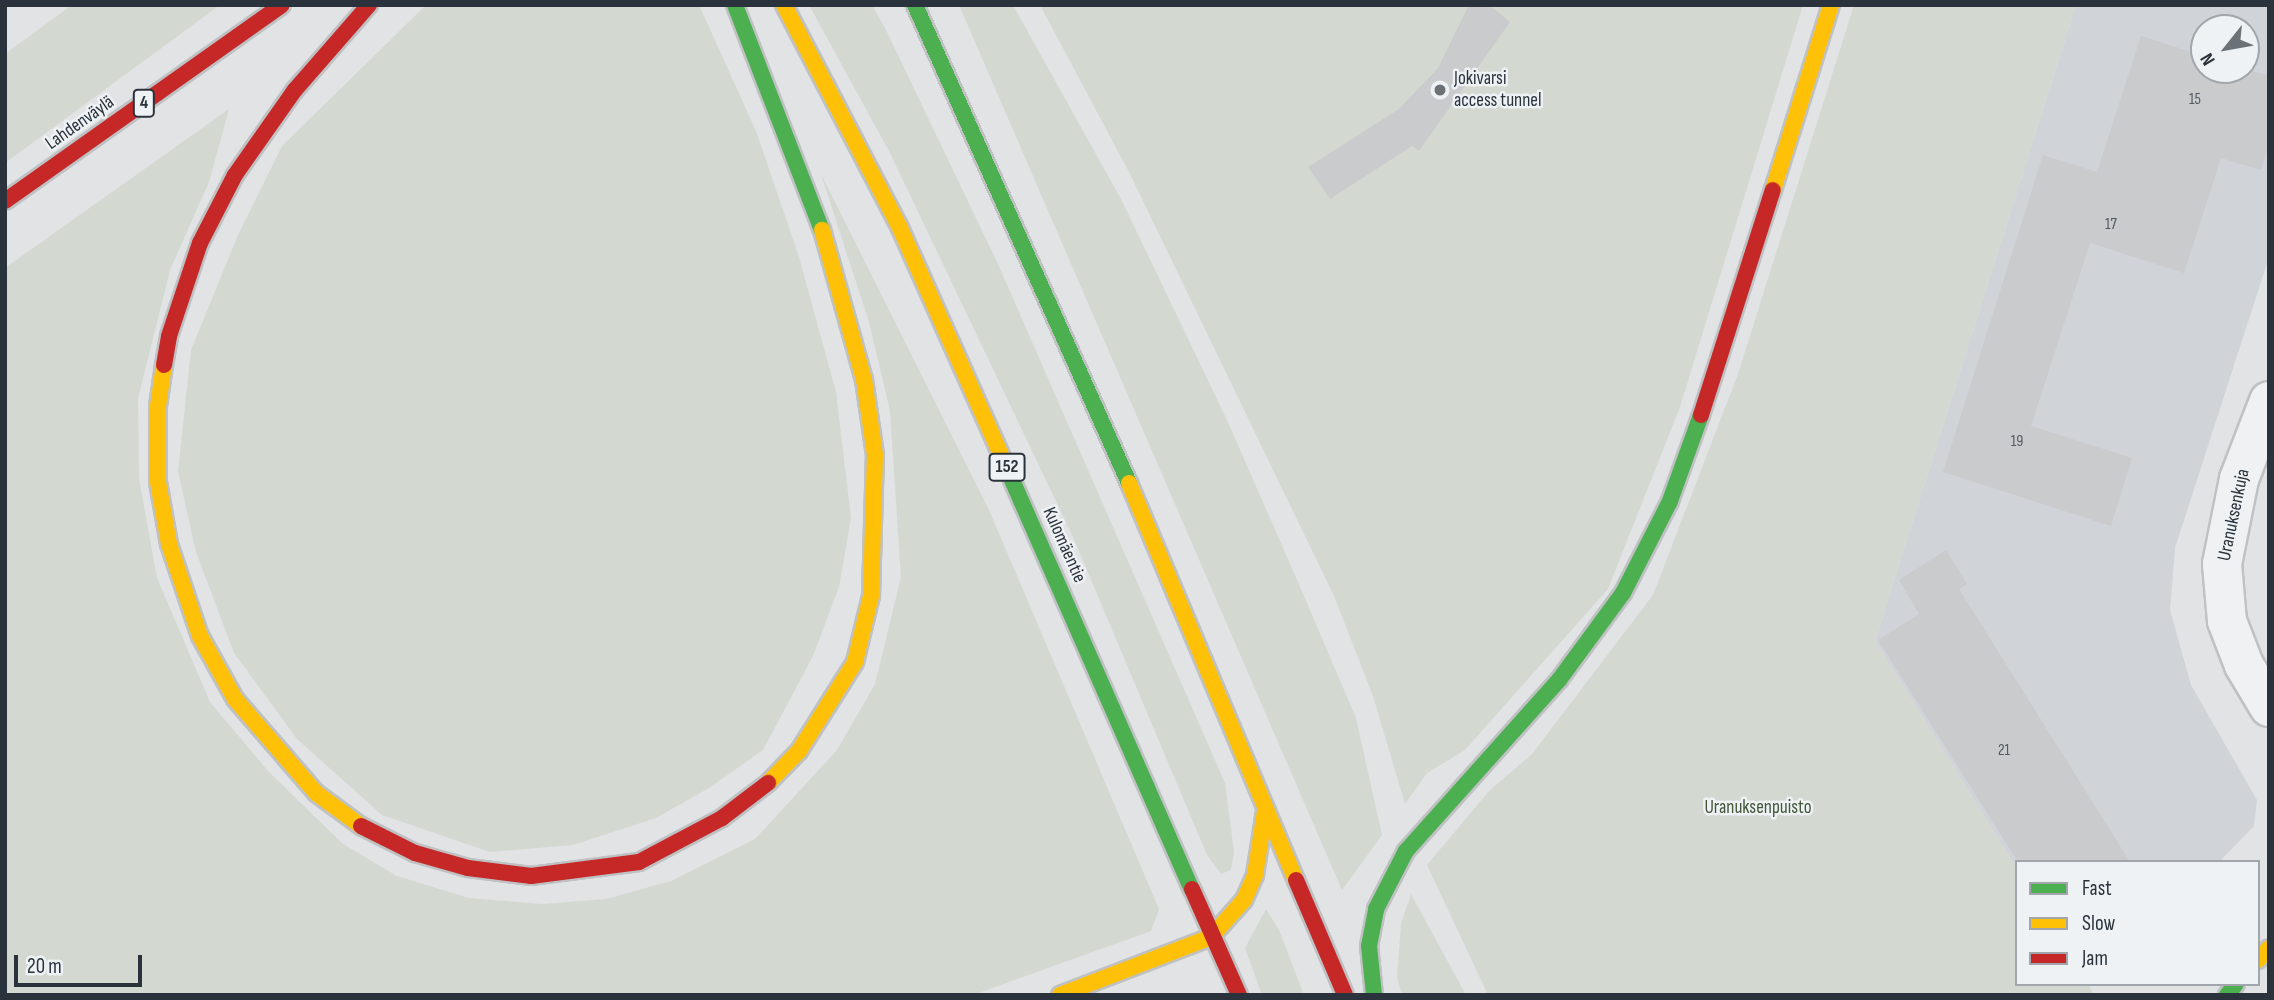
<!DOCTYPE html>
<html>
<head>
<meta charset="utf-8">
<style>
	body { margin:0 }
	#map { position:relative; width:2274px; height:1000px; overflow:hidden; background:#e1e3e5; font-family:"Sofia Sans Condensed",sans-serif }
	div>[style] { position:absolute }
	.built>* { inset:0; background:#d0d3d8 }
	.green>* { inset:0; background:#d3d9d1 }
	.building>* { inset:0; background:#c9cbcd }
	.roads { filter:drop-shadow(2px 0 #bfc1c3) drop-shadow(-2px 0 #bfc1c3) drop-shadow(0 2px #bfc1c3) drop-shadow(0 -2px #bfc1c3) }
	.street>* { height:38px; margin:-19px; padding:0 19px; transform-origin:19px; border-radius:19px; background:#f0f1f3 }
	.fast>* { height:16px; margin:-8px; padding:0 8px; transform-origin:8px; border-radius:8px; background:#4caf50 }
	.slow>* { height:16px; margin:-8px; padding:0 8px; transform-origin:8px; border-radius:8px; background:#ffc107 }
	.jam>* { height:16px; margin:-8px; padding:0 8px; transform-origin:8px; border-radius:8px; background:#c62828 }
	.dots>* { width:19px; height:19px; translate:-50% -50%; box-sizing:border-box; border:4px solid #eff2f5; border-radius:50% }
	span { translate:-50% -50%; white-space:nowrap; text-align:center; line-height:1.15; -webkit-text-stroke:5px #eff2f5; paint-order:stroke }
	.number-label { font-size:16px; color:#525a61 }
	.number-label span { -webkit-text-stroke-width:0 }
	.shield-label span { padding:2px 5px; background:#eff2f5; border:2px solid; border-radius:5px; -webkit-text-stroke-width:0 }
	.shield-label { font-size:18px; color:#2a333c; font-weight:700 }
	.poi-label { font-size:19px; color:#2a333c }
	.left { translate:0 -50%; text-align:left }
	.street-label { font-size:19px; color:#2a333c }
	.park-label { font-size:19px; color:#425639 }
	.frame { position:absolute; inset:0; border:7px solid #2a333c; pointer-events:none }
	.legend { position:absolute; left:2015px; top:860px; width:245px; height:126px; box-sizing:border-box; background:#eff2f5; border:2px solid #a0a6ab; margin:0; padding:9px 12px; list-style:none; font-size:21px; color:#2a333c }
	.legend li { display:flex; align-items:center; gap:14px; height:35px }
	.legend b { width:35px; border:2px solid #a0a6ab }
	.north { position:absolute; left:2190px; top:14px; width:70px; height:70px; box-sizing:border-box; background:#eff2f5; border:2px solid #a0a6ab; border-radius:50%; rotate:239deg; font-size:19px; font-weight:700; line-height:28px; text-align:center; color:#2a333c }
	.north::after { content:''; display:block; margin:auto; width:24px; height:32px; background:#6a7177; clip-path:polygon(50% 0,100% 100%,50% 72%,0 100%) }
	.scale { position:absolute; left:14px; top:955px; width:128px; height:32px; box-sizing:border-box; border:4px solid #2a333c; border-top:0; padding-left:9px; font-size:21px; line-height:24px; white-space:nowrap; color:#2a333c; -webkit-text-stroke:5px #eff2f5; paint-order:stroke }
</style>
</head>
<body>
<div id="map">
	<div class="built">
		<i style="clip-path:polygon(evenodd,2076px 5px,2269px 5px,2269px 257px,2175px 548px,2170px 610px,2191px 685px,2257px 800px,2254px 826px,2219px 862px,2017px 862px,2017px 869px,1875px 641px,2076px 5px,2204px 28px,2246px 28px,2246px 70px,2204px 70px,2204px 28px)"></i>
	</div>
	<div class="green">
		<i style="clip-path:polygon(72px 5px,220px 5px,5px 163px,5px 54px)"></i>
		<i style="clip-path:polygon(426px 5px,699px 5px,756px 131px,799px 257px,836px 392px,851px 518px,839px 587px,813px 656px,763px 750px,709px 788px,656px 818px,573px 845px,490px 852px,382px 815px,297px 739px,234px 653px,196px 552px,178px 472px,191px 350px,238px 235px,282px 146px)"></i>
		<i style="clip-path:polygon(809px 5px,872px 5px,886px 30px,998px 264px,1225px 783px,1234px 852px,1231px 870px,1221px 874px,1207px 855px,1073px 537px,890px 153px)"></i>
		<i style="clip-path:polygon(959px 5px,1013px 5px,1122px 201px,1227px 420px,1298px 582px,1356px 718px,1382px 835px,1342px 890px)"></i>
		<i style="clip-path:polygon(1040px 5px,1803px 5px,1680px 407px,1608px 589px,1465px 750px,1427px 773px,1405px 804px,1373px 696px,1334px 596px,1129px 172px)"></i>
		<i style="clip-path:polygon(1854px 5px,2076px 5px,1875px 641px,2017px 869px,2017px 984px,2089px 984px,2093px 995px,1488px 995px,1427px 865px,1489px 791px,1532px 754px,1653px 595px,1738px 374px)"></i>
		<i style="clip-path:polygon(229px 109px,209px 182px,170px 270px,138px 398px,139px 478px,157px 578px,210px 702px,268px 771px,343px 844px,397px 876px,469px 898px,542px 904px,606px 899px,671px 881px,755px 839px,837px 750px,875px 684px,901px 577px,890px 411px,869px 322px,821px 174px,989px 510px,1159px 909px,1151px 931px,973px 995px,5px 995px,5px 268px)"></i>
		<i style="clip-path:polygon(1411px 894px,1466px 995px,1402px 995px,1397px 978px,1401px 924px)"></i>
		<i style="clip-path:polygon(1266px 909px,1279px 930px,1304px 995px,1262px 995px,1245px 948px)"></i>
	</div>
	<div class="building">
		<i style="clip-path:polygon(1469px 5px,1493px 8px,1510px 22px,1419px 151px,1412px 146px,1330px 199px,1308px 167px,1399px 109px,1438px 68px)"></i>
		<i style="clip-path:polygon(2141px 36px,2204px 56px,2204px 70px,2246px 69px,2269px 76px,2269px 145px,2261px 170px,2221px 158px,2184px 273px,2090px 243px,2031px 426px,2132px 458px,2111px 526px,1943px 472px,2043px 155px,2097px 172px)"></i>
		<i style="clip-path:polygon(1946px 550px,1967px 584px,1959px 589px,2130px 862px,2018px 862px,1878px 640px,1919px 614px,1899px 580px)"></i>
	</div>
	<div class="roads">
		<div class="street">
			<i style="left:2269px;top:401px;width:84px;rotate:111deg"></i>
			<i style="left:2239px;top:479px;width:87px;rotate:101.3deg"></i>
			<i style="left:2222px;top:564px;width:57px;rotate:85deg"></i>
			<i style="left:2227px;top:621px;width:47px;rotate:68.9deg"></i>
			<i style="left:2244px;top:665px;width:49px;rotate:59.2deg"></i>
		</div>
		<div class="fast">
			<i style="left:735px;top:5px;width:241px;rotate:68.9deg"></i>
			<i style="left:915px;top:5px;width:524px;rotate:65.88deg"></i>
			<i style="left:1005px;top:464px;width:464px;rotate:66.3deg"></i>
			<i style="left:1374px;top:995px;width:49px;rotate:-95.8deg"></i>
			<i style="left:1369px;top:946px;width:38px;rotate:-79deg"></i>
			<i style="left:1376px;top:909px;width:65px;rotate:-62.7deg"></i>
			<i style="left:1406px;top:851px;width:229px;rotate:-48.2deg"></i>
			<i style="left:1559px;top:680px;width:108px;rotate:-53.7deg"></i>
			<i style="left:1623px;top:593px;width:103px;rotate:-62.9deg"></i>
			<i style="left:1670px;top:501px;width:91px;rotate:-70.2deg"></i>
			<i style="left:2227px;top:995px;width:14px;rotate:-51deg"></i>
		</div>
		<div class="slow">
			<i style="left:784px;top:5px;width:251px;rotate:62.5deg"></i>
			<i style="left:900px;top:228px;width:258px;rotate:66deg"></i>
			<i style="left:1773px;top:190px;width:194px;rotate:-72.6deg"></i>
			<i style="left:164px;top:365px;width:41px;rotate:98.3deg"></i>
			<i style="left:158px;top:406px;width:76px;rotate:90deg"></i>
			<i style="left:158px;top:482px;width:63px;rotate:79.9deg"></i>
			<i style="left:169px;top:544px;width:97px;rotate:71.4deg"></i>
			<i style="left:200px;top:636px;width:72px;rotate:60.9deg"></i>
			<i style="left:235px;top:699px;width:124px;rotate:49.2deg"></i>
			<i style="left:316px;top:793px;width:56px;rotate:36.3deg"></i>
			<i style="left:1129px;top:483px;width:431px;rotate:67.2deg"></i>
			<i style="left:768px;top:783px;width:45px;rotate:-45.9deg"></i>
			<i style="left:799px;top:751px;width:105px;rotate:-57.8deg"></i>
			<i style="left:855px;top:662px;width:68px;rotate:-76.4deg"></i>
			<i style="left:871px;top:596px;width:141px;rotate:-88.4deg"></i>
			<i style="left:875px;top:455px;width:76px;rotate:-98.3deg"></i>
			<i style="left:864px;top:380px;width:156px;rotate:-105.6deg"></i>
			<i style="left:2258px;top:960px;width:16px;rotate:-47deg"></i>
			<i style="left:1060px;top:995px;width:162px;rotate:-21deg"></i>
			<i style="left:1211px;top:937px;width:50px;rotate:-48.3deg"></i>
			<i style="left:1244px;top:900px;width:27px;rotate:-66deg"></i>
			<i style="left:1255px;top:875px;width:65px;rotate:-81.1deg"></i>
		</div>
		<div class="jam">
			<i style="left:5px;top:201px;width:339px;rotate:-35.3deg"></i>
			<i style="left:164px;top:365px;width:29px;rotate:-80deg"></i>
			<i style="left:169px;top:336px;width:98px;rotate:-71.6deg"></i>
			<i style="left:200px;top:243px;width:76px;rotate:-62.8deg"></i>
			<i style="left:235px;top:175px;width:103px;rotate:-54.9deg"></i>
			<i style="left:294px;top:91px;width:114px;rotate:-48.9deg"></i>
			<i style="left:1701px;top:415px;width:236px;rotate:-72.3deg"></i>
			<i style="left:361px;top:826px;width:60px;rotate:26.6deg"></i>
			<i style="left:415px;top:853px;width:55px;rotate:15.8deg"></i>
			<i style="left:468px;top:868px;width:64px;rotate:7.2deg"></i>
			<i style="left:531px;top:876px;width:109px;rotate:-7.4deg"></i>
			<i style="left:639px;top:862px;width:94px;rotate:-27.9deg"></i>
			<i style="left:722px;top:818px;width:58px;rotate:-37.3deg"></i>
			<i style="left:1296px;top:880px;width:125px;rotate:66.9deg"></i>
			<i style="left:1192px;top:889px;width:116px;rotate:66.1deg"></i>
		</div>
	</div>
	<div class="dots">
		<i style="left:1440px;top:90px;background:#6a7177"></i>
	</div>
	<div class="number-label">
		<span style="left:2195px;top:100px">15</span>
		<span style="left:2111px;top:225px">17</span>
		<span style="left:2017px;top:442px">19</span>
		<span style="left:2004px;top:751px">21</span>
	</div>
	<div class="shield-label">
		<span style="left:144px;top:103px">4</span>
		<span style="left:1007px;top:467px">152</span>
	</div>
	<div class="poi-label">
		<span class="left" style="left:1454px;top:90px">Jokivarsi<br>access tunnel</span>
	</div>
	<div class="street-label">
		<span style="left:80px;top:123px;rotate:-35deg">Lahdenväylä</span>
		<span style="left:2234px;top:515px;rotate:-78deg">Uranuksenkuja</span>
		<span style="left:1064px;top:545px;rotate:66deg">Kulomäentie</span>
	</div>
	<div class="park-label">
		<span style="left:1758px;top:808px">Uranuksenpuisto</span>
	</div>
	<div class="frame"></div>
	<ul class="legend">
	<li><b style="height:9px;background:#4caf50"></b>Fast</li>
	<li><b style="height:9px;background:#ffc107"></b>Slow</li>
	<li><b style="height:9px;background:#c62828"></b>Jam</li>
	</ul>
	<div class="north">N</div>
	<div class="scale">20 m</div>
</div>
</body>
</html>
